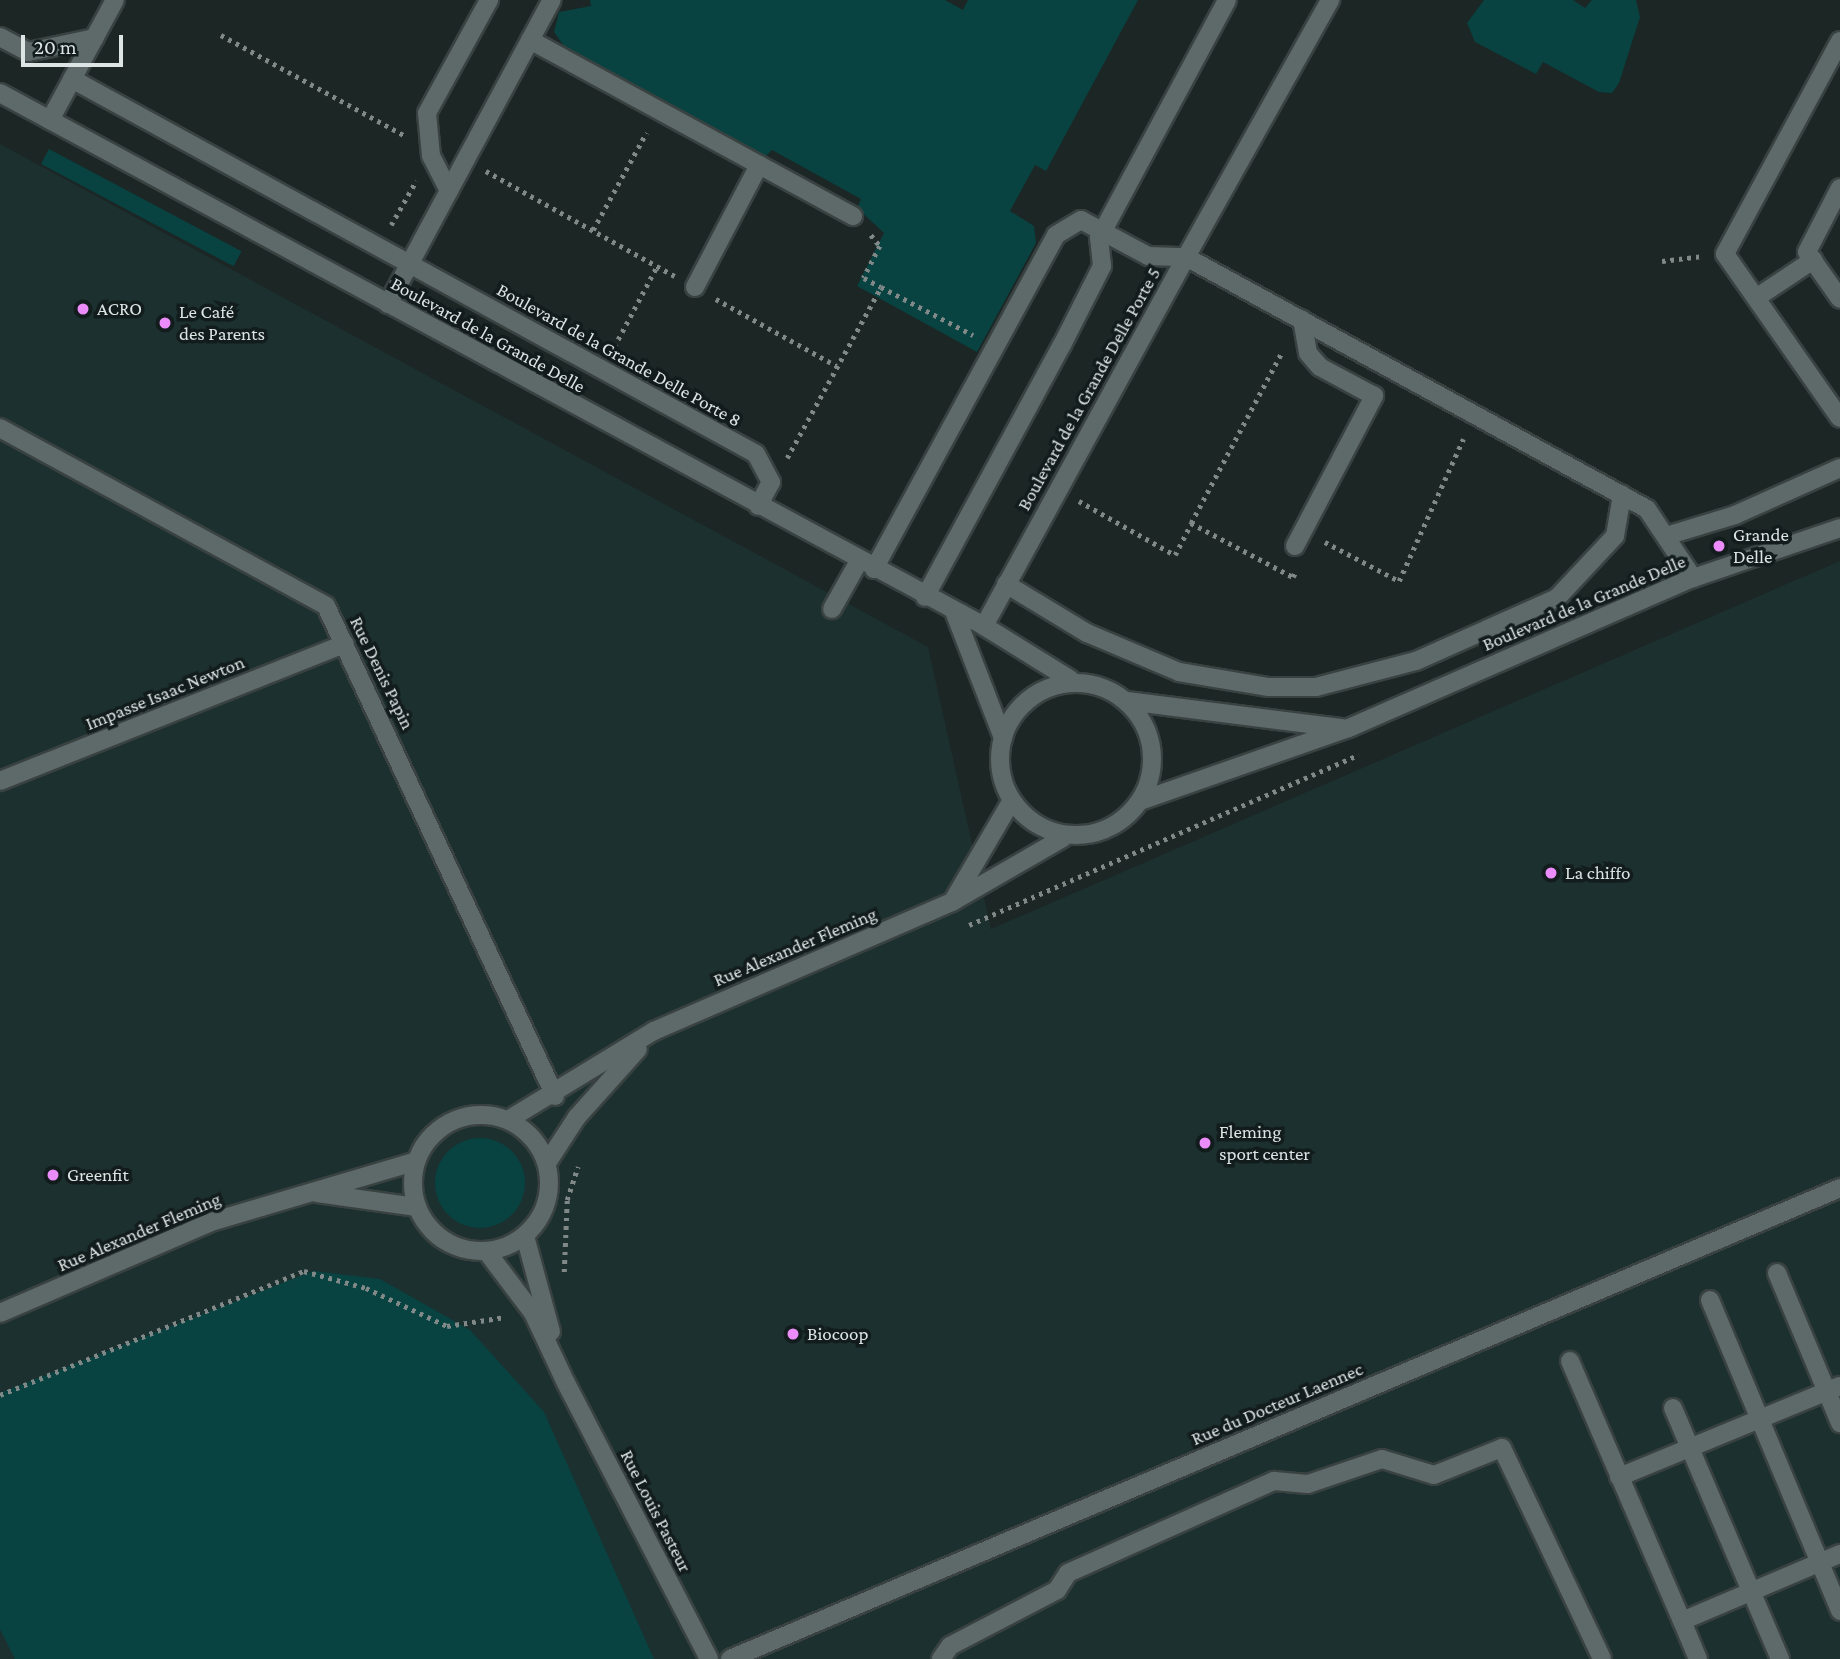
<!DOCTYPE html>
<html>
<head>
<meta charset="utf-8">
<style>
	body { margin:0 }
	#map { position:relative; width:1840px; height:1659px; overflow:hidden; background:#1b2625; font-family:"Crimson Pro",serif }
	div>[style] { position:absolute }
	.built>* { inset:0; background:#1c302f }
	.green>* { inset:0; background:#084241; transform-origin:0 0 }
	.round { border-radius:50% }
	.path>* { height:4.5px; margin-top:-2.25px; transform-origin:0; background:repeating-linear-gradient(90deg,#808988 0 3.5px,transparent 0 8.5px) }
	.roads { filter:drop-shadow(2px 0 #394241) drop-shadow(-2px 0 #394241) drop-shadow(0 2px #394241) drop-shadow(0 -2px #394241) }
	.lane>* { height:18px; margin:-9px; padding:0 9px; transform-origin:9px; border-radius:9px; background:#5d6a69 }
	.street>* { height:18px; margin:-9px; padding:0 9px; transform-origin:9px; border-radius:9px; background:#5d6a69 }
	.secondary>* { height:18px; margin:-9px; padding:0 9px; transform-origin:9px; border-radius:9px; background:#5d6a69 }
	.secondary>.ring { margin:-9px; padding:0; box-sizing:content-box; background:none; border:18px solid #5d6a69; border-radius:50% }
	.dots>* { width:19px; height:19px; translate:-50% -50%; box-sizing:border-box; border:4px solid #121c1c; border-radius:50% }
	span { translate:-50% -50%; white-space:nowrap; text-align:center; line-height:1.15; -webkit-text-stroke:7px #121c1c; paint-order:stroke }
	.poi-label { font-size:19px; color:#dde4e4 }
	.left { translate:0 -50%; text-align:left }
	.street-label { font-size:19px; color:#dde4e4 }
	.scale { position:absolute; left:21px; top:35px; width:102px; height:32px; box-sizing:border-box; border:4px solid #dde4e4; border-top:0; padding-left:9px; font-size:21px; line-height:24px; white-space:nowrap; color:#dde4e4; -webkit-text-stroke:5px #121c1c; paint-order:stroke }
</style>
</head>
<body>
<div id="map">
	<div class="built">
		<i style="clip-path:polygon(0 144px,928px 647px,991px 929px,1840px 561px,1840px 1659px,0 1659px)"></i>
	</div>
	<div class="green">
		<i style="clip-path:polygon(590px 0,945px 0,963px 10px,968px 0,1138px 0,1046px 171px,1035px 165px,1010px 211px,1034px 226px,1036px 243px,977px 352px,857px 286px,884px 233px,857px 208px,861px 199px,772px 150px,766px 156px,566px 49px,554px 32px,559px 12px,591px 6px)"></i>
		<i style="clip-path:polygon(1484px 0,1573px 0,1585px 8px,1592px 0,1636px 0,1640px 17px,1619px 83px,1612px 93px,1599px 92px,1543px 62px,1536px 74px,1475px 42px,1467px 23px)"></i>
		<i style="left:49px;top:149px;width:218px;height:17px;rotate:28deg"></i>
		<i class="round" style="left:435px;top:1138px;width:90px;height:90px"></i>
		<i style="clip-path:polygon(313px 1271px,380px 1279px,470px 1330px,544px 1412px,654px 1659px,15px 1659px,0 1629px,0 1393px)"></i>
	</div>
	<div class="path">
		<i style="left:221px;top:35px;width:209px;rotate:28.7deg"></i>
		<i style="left:486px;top:171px;width:216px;rotate:29.1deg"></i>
		<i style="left:391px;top:225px;width:51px;rotate:-60.4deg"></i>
		<i style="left:593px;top:230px;width:111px;rotate:-61.3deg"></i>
		<i style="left:871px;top:235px;width:14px;rotate:51deg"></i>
		<i style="left:880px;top:246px;width:36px;rotate:117deg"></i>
		<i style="left:864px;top:278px;width:19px;rotate:28deg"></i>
		<i style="left:1662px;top:261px;width:38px;rotate:-7deg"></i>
		<i style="left:716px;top:299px;width:138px;rotate:29deg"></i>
		<i style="left:614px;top:347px;width:92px;rotate:-62deg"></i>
		<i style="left:787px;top:458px;width:195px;rotate:-61.2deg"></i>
		<i style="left:881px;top:287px;width:104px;rotate:27.6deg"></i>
		<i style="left:1079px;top:501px;width:110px;rotate:29.4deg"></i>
		<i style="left:1175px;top:555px;width:36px;rotate:-63deg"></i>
		<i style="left:1191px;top:523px;width:115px;rotate:27.9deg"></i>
		<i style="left:1293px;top:577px;width:7px;rotate:-63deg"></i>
		<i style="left:1191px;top:523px;width:191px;rotate:-62deg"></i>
		<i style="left:1325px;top:542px;width:84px;rotate:27.8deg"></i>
		<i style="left:1399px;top:581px;width:156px;rotate:-65.7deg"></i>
		<i style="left:969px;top:925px;width:425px;rotate:-23.6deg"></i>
		<i style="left:564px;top:1272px;width:72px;rotate:-87.6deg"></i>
		<i style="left:567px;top:1200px;width:35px;rotate:-72deg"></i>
		<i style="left:0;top:1395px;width:328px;rotate:-22.2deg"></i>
		<i style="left:304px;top:1271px;width:64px;rotate:15.3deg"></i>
		<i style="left:366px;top:1288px;width:89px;rotate:25.1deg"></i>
		<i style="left:447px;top:1326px;width:59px;rotate:-8.8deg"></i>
	</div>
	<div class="roads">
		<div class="lane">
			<i style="left:1186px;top:257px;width:295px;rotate:-60.7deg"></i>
			<i style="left:0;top:428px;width:371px;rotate:28.6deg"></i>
			<i style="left:326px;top:606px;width:541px;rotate:64.95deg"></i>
			<i style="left:925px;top:597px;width:287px;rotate:-61.5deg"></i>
			<i style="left:1062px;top:345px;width:89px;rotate:-63.1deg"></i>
			<i style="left:1102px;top:266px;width:28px;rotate:-96deg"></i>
			<i style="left:1099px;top:238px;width:270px;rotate:-61.7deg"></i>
			<i style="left:832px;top:609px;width:55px;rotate:-60.6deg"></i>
			<i style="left:0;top:781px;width:371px;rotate:-21.7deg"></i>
			<i style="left:1777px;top:1273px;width:163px;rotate:67.2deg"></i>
			<i style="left:1710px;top:1300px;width:337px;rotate:67.3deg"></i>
			<i style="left:1570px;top:1361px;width:283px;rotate:66.7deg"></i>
			<i style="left:1682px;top:1621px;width:172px;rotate:-23deg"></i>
			<i style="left:1673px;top:1408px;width:273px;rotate:66.9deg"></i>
			<i style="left:1619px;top:1477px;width:239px;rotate:-22.4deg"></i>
			<i style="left:1682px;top:1621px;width:41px;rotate:67.2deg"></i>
			<i style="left:941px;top:1659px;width:16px;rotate:-55deg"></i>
			<i style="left:950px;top:1646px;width:121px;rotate:-27.6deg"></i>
			<i style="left:1057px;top:1590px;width:20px;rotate:-57deg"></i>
			<i style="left:1068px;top:1573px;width:226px;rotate:-24.1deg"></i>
			<i style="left:1274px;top:1481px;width:34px;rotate:5deg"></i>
			<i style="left:1308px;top:1484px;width:78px;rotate:-18.7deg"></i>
			<i style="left:1382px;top:1459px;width:54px;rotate:17.1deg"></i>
			<i style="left:1434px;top:1475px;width:73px;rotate:-21.7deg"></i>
			<i style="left:1502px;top:1448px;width:233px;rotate:64.6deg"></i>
		</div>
		<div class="street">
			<i style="left:0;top:37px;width:32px;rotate:28deg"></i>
			<i style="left:28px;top:52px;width:68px;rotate:-11.8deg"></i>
			<i style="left:530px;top:40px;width:368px;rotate:28.6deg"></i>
			<i style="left:1840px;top:41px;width:242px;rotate:118.4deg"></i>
			<i style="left:1725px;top:254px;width:200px;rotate:55deg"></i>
			<i style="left:72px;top:79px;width:780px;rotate:28.73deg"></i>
			<i style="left:756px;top:454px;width:32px;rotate:62deg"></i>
			<i style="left:771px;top:482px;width:27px;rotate:118deg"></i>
			<i style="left:0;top:93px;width:1119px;rotate:28.44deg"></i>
			<i style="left:984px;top:626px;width:102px;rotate:31.8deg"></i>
			<i style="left:50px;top:120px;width:136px;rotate:-61.6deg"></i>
			<i style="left:1840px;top:188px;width:72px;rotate:117.3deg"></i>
			<i style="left:1807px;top:252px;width:57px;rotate:54.9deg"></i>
			<i style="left:449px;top:191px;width:39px;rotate:-117deg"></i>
			<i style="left:431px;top:156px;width:43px;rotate:-95.3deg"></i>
			<i style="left:427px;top:113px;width:129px;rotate:-61.2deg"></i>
			<i style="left:695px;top:287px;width:138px;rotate:-62.3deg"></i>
			<i style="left:1756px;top:298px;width:69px;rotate:-33.7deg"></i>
			<i style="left:388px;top:304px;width:345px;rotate:-61.7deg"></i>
			<i style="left:1666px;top:536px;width:72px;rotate:-16.9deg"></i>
			<i style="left:1735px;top:515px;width:115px;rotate:-24.1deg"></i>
			<i style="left:1295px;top:546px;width:170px;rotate:-62.2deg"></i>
			<i style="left:1374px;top:396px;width:61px;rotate:-151.8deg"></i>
			<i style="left:1320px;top:367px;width:18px;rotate:-131deg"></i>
			<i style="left:1308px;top:353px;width:34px;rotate:-100deg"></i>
			<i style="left:874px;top:569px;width:380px;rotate:-61.4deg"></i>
			<i style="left:1056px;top:235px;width:29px;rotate:-31deg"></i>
			<i style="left:1081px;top:220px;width:76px;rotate:28.2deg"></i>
			<i style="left:1148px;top:256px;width:38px;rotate:2deg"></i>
			<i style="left:1006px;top:584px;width:95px;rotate:31.2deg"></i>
			<i style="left:1087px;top:633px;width:100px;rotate:23deg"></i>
			<i style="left:1179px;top:672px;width:91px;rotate:9.5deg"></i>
			<i style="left:1269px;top:687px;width:47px"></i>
			<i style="left:1316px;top:687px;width:103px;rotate:-14.6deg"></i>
			<i style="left:1416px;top:661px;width:154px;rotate:-24.1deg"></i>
			<i style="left:1557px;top:598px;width:85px;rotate:-46.9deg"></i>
			<i style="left:1615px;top:536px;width:42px;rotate:-80.3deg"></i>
			<i style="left:955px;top:614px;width:133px;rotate:68.8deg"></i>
			<i style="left:984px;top:626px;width:421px;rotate:-61.3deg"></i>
			<i style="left:1186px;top:257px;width:525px;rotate:28.66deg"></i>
			<i style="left:1647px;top:509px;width:83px;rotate:56.3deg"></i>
			<i style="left:566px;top:1383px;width:311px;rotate:62.6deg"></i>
			<i style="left:730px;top:1659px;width:1206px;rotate:-22.99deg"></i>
		</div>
		<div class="secondary">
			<i class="ring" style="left:1000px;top:683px;width:134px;height:134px"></i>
			<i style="left:1127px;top:701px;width:217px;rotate:7.2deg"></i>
			<i style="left:1140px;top:801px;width:221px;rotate:-19.3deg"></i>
			<i style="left:1349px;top:728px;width:375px;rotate:-23.6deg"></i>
			<i style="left:1693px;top:578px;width:155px;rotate:-18.8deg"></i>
			<i style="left:954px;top:899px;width:113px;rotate:-59.6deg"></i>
			<i class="ring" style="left:413px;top:1115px;width:118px;height:118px"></i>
			<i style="left:508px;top:1120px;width:171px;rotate:-31.4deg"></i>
			<i style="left:654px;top:1031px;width:325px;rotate:-23.4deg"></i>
			<i style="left:952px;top:902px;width:128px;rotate:-30deg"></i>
			<i style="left:547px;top:1163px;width:55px;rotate:-56.9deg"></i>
			<i style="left:577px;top:1117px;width:91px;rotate:-48.1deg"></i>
			<i style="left:317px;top:1193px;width:101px;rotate:8deg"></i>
			<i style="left:525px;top:1236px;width:99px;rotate:74.8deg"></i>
			<i style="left:487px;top:1252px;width:76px;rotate:53deg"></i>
			<i style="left:533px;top:1313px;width:77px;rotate:64.8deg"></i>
			<i style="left:0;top:1313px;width:233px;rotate:-23.3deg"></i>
			<i style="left:214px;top:1221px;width:211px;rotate:-16.5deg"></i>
		</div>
	</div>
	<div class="dots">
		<i style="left:83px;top:309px;background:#ec8cfb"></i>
		<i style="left:165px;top:323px;background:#ec8cfb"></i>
		<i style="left:1719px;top:546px;background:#ec8cfb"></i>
		<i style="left:1551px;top:873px;background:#ec8cfb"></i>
		<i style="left:1205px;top:1143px;background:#ec8cfb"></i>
		<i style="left:53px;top:1175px;background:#ec8cfb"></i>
		<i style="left:793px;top:1334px;background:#ec8cfb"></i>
	</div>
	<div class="poi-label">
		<span class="left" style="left:97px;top:309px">ACRO</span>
		<span class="left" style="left:179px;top:323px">Le Café<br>des Parents</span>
		<span class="left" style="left:1733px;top:546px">Grande<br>Delle</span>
		<span class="left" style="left:1565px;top:873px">La chiffo</span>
		<span class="left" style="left:1219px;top:1143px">Fleming<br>sport center</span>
		<span class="left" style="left:67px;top:1175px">Greenfit</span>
		<span class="left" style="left:807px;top:1334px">Biocoop</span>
	</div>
	<div class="street-label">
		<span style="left:488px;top:335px;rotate:29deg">Boulevard de la Grande Delle</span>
		<span style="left:619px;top:355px;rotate:29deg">Boulevard de la Grande Delle Porte 8</span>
		<span style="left:1089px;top:389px;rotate:-61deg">Boulevard de la Grande Delle Porte 5</span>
		<span style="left:1584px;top:603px;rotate:-23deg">Boulevard de la Grande Delle</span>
		<span style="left:382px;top:673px;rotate:64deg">Rue Denis Papin</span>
		<span style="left:165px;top:693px;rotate:-22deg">Impasse Isaac Newton</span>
		<span style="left:795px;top:947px;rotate:-23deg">Rue Alexander Fleming</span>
		<span style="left:139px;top:1232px;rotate:-23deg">Rue Alexander Fleming</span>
		<span style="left:1277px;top:1404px;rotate:-23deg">Rue du Docteur Laennec</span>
		<span style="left:656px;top:1511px;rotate:63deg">Rue Louis Pasteur</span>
	</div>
	<div class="scale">20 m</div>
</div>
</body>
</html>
